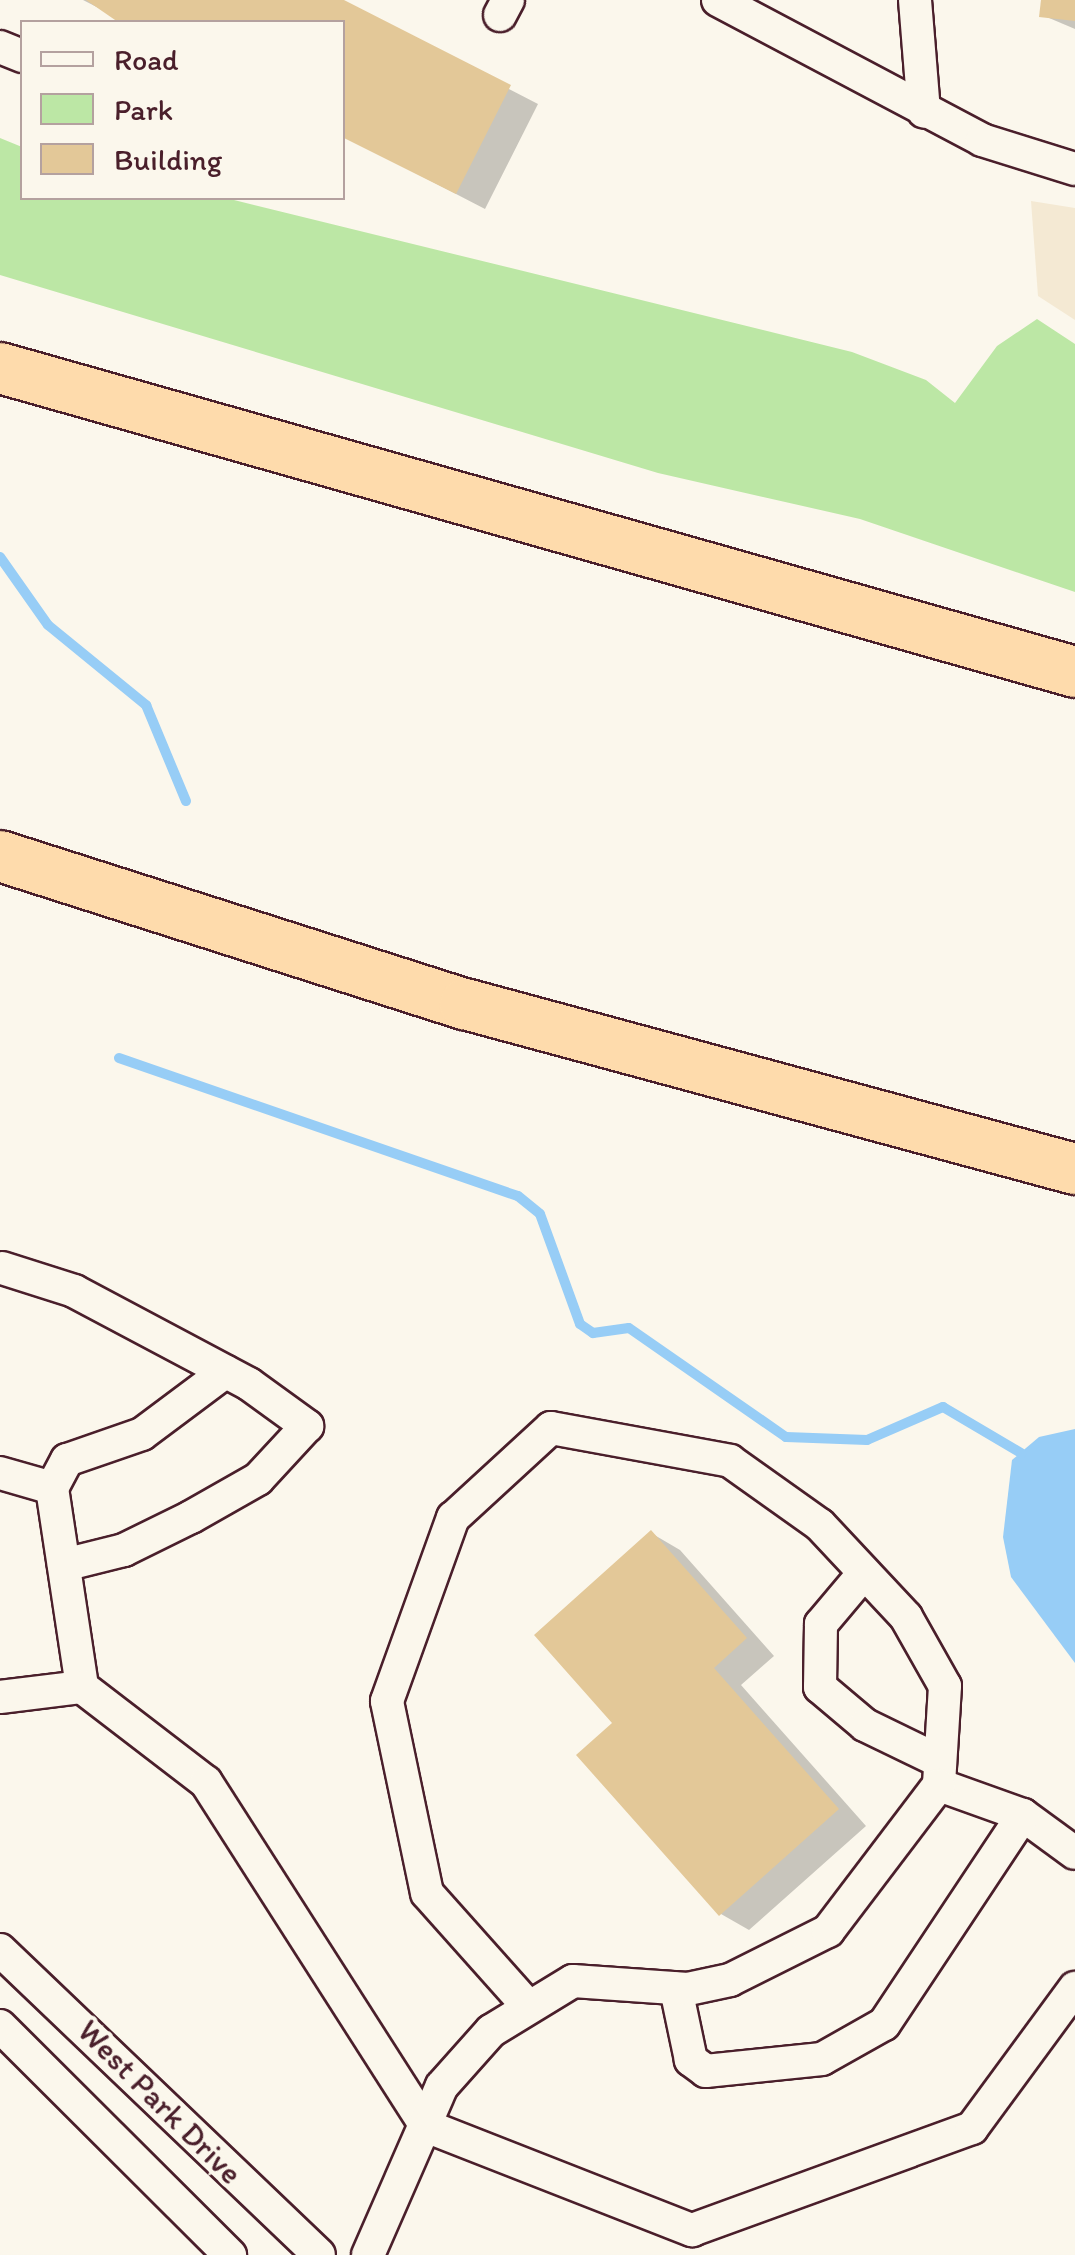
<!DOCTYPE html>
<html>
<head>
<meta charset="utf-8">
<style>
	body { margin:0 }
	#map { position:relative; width:1075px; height:2255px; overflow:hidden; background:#fbf7ec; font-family:Itim,sans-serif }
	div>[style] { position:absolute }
	.built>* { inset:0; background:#f4e9d3 }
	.green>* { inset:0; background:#bce7a5 }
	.water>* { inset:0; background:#97cdf6 }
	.shadow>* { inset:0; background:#0003 }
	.stream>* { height:10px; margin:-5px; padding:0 5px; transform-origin:5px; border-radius:5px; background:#97cdf6 }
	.building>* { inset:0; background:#e3c898 }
	.roads { filter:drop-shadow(2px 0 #4a1f2b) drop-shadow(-2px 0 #4a1f2b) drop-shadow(0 2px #4a1f2b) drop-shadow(0 -2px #4a1f2b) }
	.minor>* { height:32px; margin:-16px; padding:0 16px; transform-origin:16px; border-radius:16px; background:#fbf7ec }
	.highway>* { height:50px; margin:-25px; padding:0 25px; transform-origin:25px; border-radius:25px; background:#fedbac }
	span { translate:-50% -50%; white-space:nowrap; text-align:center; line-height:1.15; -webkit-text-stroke:8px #fbf7ec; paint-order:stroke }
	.street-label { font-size:32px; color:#4a1f2b }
	.legend { position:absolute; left:20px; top:20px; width:325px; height:180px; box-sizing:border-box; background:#fbf7ec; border:2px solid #b4a19f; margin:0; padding:12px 18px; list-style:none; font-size:30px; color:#4a1f2b }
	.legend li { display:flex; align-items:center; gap:20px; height:50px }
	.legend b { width:50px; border:2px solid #b4a19f }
</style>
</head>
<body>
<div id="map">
	<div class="built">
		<i style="clip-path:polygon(1031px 201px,1075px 208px,1075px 320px,1038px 296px)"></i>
	</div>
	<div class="green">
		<i style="clip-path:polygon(0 138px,22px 147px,22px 198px,226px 198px,852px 352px,926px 380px,955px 403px,997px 346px,1037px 319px,1075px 344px,1075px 592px,860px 519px,658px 473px,0 275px)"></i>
	</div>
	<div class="water">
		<i style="clip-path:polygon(1075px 1429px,1075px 1663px,1011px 1577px,1003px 1537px,1012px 1460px,1039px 1437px)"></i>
	</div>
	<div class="shadow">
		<i style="clip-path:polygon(83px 0,338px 0,538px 104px,485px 209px,342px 135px,342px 22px,126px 22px)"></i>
		<i style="clip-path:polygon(1044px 0,1075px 0,1075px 29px,1042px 15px)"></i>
		<i style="clip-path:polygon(651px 1533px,680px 1550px,774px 1656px,741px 1685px,866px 1826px,749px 1930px,721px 1914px,616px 1723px)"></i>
	</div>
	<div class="stream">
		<i style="left:0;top:557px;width:83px;rotate:54.8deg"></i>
		<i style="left:48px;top:625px;width:127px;rotate:39.2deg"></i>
		<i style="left:146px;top:705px;width:104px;rotate:67.4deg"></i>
		<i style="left:119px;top:1058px;width:422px;rotate:19.1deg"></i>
		<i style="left:518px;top:1196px;width:28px;rotate:39deg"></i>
		<i style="left:540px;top:1214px;width:117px;rotate:70deg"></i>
		<i style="left:580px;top:1324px;width:16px;rotate:35deg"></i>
		<i style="left:593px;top:1333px;width:36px;rotate:-8deg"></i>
		<i style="left:629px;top:1328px;width:191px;rotate:34.8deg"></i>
		<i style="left:786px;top:1437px;width:81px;rotate:2.1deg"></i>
		<i style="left:867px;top:1440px;width:83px;rotate:-23.5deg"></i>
		<i style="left:943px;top:1407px;width:91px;rotate:30.5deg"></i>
	</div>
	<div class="building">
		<i style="clip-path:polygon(86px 0,344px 0,511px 85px,456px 194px,342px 137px,342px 22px,118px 22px)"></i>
		<i style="clip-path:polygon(1041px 0,1075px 0,1075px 21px,1039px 17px)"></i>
		<i style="clip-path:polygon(651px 1530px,747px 1638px,714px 1668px,839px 1809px,719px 1916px,576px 1755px,612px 1723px,534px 1635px)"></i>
	</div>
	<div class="roads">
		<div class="minor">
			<i style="left:718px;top:0;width:299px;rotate:27.9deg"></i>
			<i style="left:982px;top:140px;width:97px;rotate:17.3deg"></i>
			<i style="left:915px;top:0;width:112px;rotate:85.4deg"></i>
			<i style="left:500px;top:15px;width:17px;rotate:-62deg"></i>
			<i style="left:0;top:47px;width:24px;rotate:22deg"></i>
			<i style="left:2px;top:1268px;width:76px;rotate:17.7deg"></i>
			<i style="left:74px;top:1291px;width:198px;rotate:28deg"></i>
			<i style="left:249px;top:1384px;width:72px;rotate:35.9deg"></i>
			<i style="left:307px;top:1426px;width:72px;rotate:132.8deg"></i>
			<i style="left:258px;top:1479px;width:77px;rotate:150.4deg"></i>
			<i style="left:191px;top:1517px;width:75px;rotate:153.8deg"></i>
			<i style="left:124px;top:1550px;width:62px;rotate:166deg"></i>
			<i style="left:0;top:1473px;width:54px;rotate:16.1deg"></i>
			<i style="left:52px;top:1488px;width:201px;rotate:81.4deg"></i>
			<i style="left:82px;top:1687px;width:156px;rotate:37.5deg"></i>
			<i style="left:206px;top:1782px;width:408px;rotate:57.4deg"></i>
			<i style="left:426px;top:2126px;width:286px;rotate:21.4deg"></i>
			<i style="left:692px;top:2230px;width:298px;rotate:-20deg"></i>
			<i style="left:972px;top:2128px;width:174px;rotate:-53.7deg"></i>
			<i style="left:52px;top:1488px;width:32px;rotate:-62deg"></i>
			<i style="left:67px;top:1460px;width:79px;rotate:-19.1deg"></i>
			<i style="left:142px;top:1434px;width:104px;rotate:-36.8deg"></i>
			<i style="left:864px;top:1573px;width:67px;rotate:130.1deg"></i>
			<i style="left:821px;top:1624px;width:63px;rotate:90.9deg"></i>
			<i style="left:820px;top:1687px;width:59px;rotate:40.2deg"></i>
			<i style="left:865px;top:1725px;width:80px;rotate:25.9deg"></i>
			<i style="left:0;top:1697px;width:83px;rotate:-7deg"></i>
			<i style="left:1023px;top:1815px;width:64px;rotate:36.2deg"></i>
			<i style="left:0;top:1950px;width:441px;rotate:43.7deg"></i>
			<i style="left:525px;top:2003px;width:147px;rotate:-131.7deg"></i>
			<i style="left:427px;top:1893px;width:196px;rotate:-101.8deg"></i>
			<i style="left:387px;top:1701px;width:195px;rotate:-70.2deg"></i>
			<i style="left:453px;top:1518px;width:133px;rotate:-42.6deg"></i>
			<i style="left:551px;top:1428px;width:182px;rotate:10.4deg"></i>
			<i style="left:730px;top:1461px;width:110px;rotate:35.4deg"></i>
			<i style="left:820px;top:1525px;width:126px;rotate:46.9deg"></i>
			<i style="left:906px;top:1617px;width:79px;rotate:60.5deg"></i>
			<i style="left:945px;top:1686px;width:99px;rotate:93.5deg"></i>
			<i style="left:939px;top:1785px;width:89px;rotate:19.7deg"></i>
			<i style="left:1023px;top:1815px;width:251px;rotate:123.6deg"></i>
			<i style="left:884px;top:2024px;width:71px;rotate:150.6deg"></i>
			<i style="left:822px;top:2059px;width:117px;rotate:174.1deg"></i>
			<i style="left:706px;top:2071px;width:19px;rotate:-144deg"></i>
			<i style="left:691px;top:2060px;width:73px;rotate:-101.9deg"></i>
			<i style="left:0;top:2026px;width:325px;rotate:44.9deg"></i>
			<i style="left:368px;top:2255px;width:184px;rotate:-66.4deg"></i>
			<i style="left:442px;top:2086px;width:74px;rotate:-48.3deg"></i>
			<i style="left:491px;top:2031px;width:96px;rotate:-31.4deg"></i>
			<i style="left:573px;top:1981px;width:115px;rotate:4deg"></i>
			<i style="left:688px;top:1989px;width:43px;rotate:-12.1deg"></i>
			<i style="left:730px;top:1980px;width:110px;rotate:-26.6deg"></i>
			<i style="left:828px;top:1931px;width:183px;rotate:-52.8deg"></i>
		</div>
		<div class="highway">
			<i style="left:0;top:368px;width:1117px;rotate:15.79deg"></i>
			<i style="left:0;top:856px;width:488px;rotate:17.7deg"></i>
			<i style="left:465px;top:1004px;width:632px;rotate:15.14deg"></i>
		</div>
	</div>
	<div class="street-label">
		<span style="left:160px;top:2102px;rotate:45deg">West Park Drive</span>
	</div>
	<ul class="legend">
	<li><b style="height:12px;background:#fbf7ec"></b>Road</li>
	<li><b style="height:28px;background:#bce7a5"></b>Park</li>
	<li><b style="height:28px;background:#e3c898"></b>Building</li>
	</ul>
</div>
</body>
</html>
